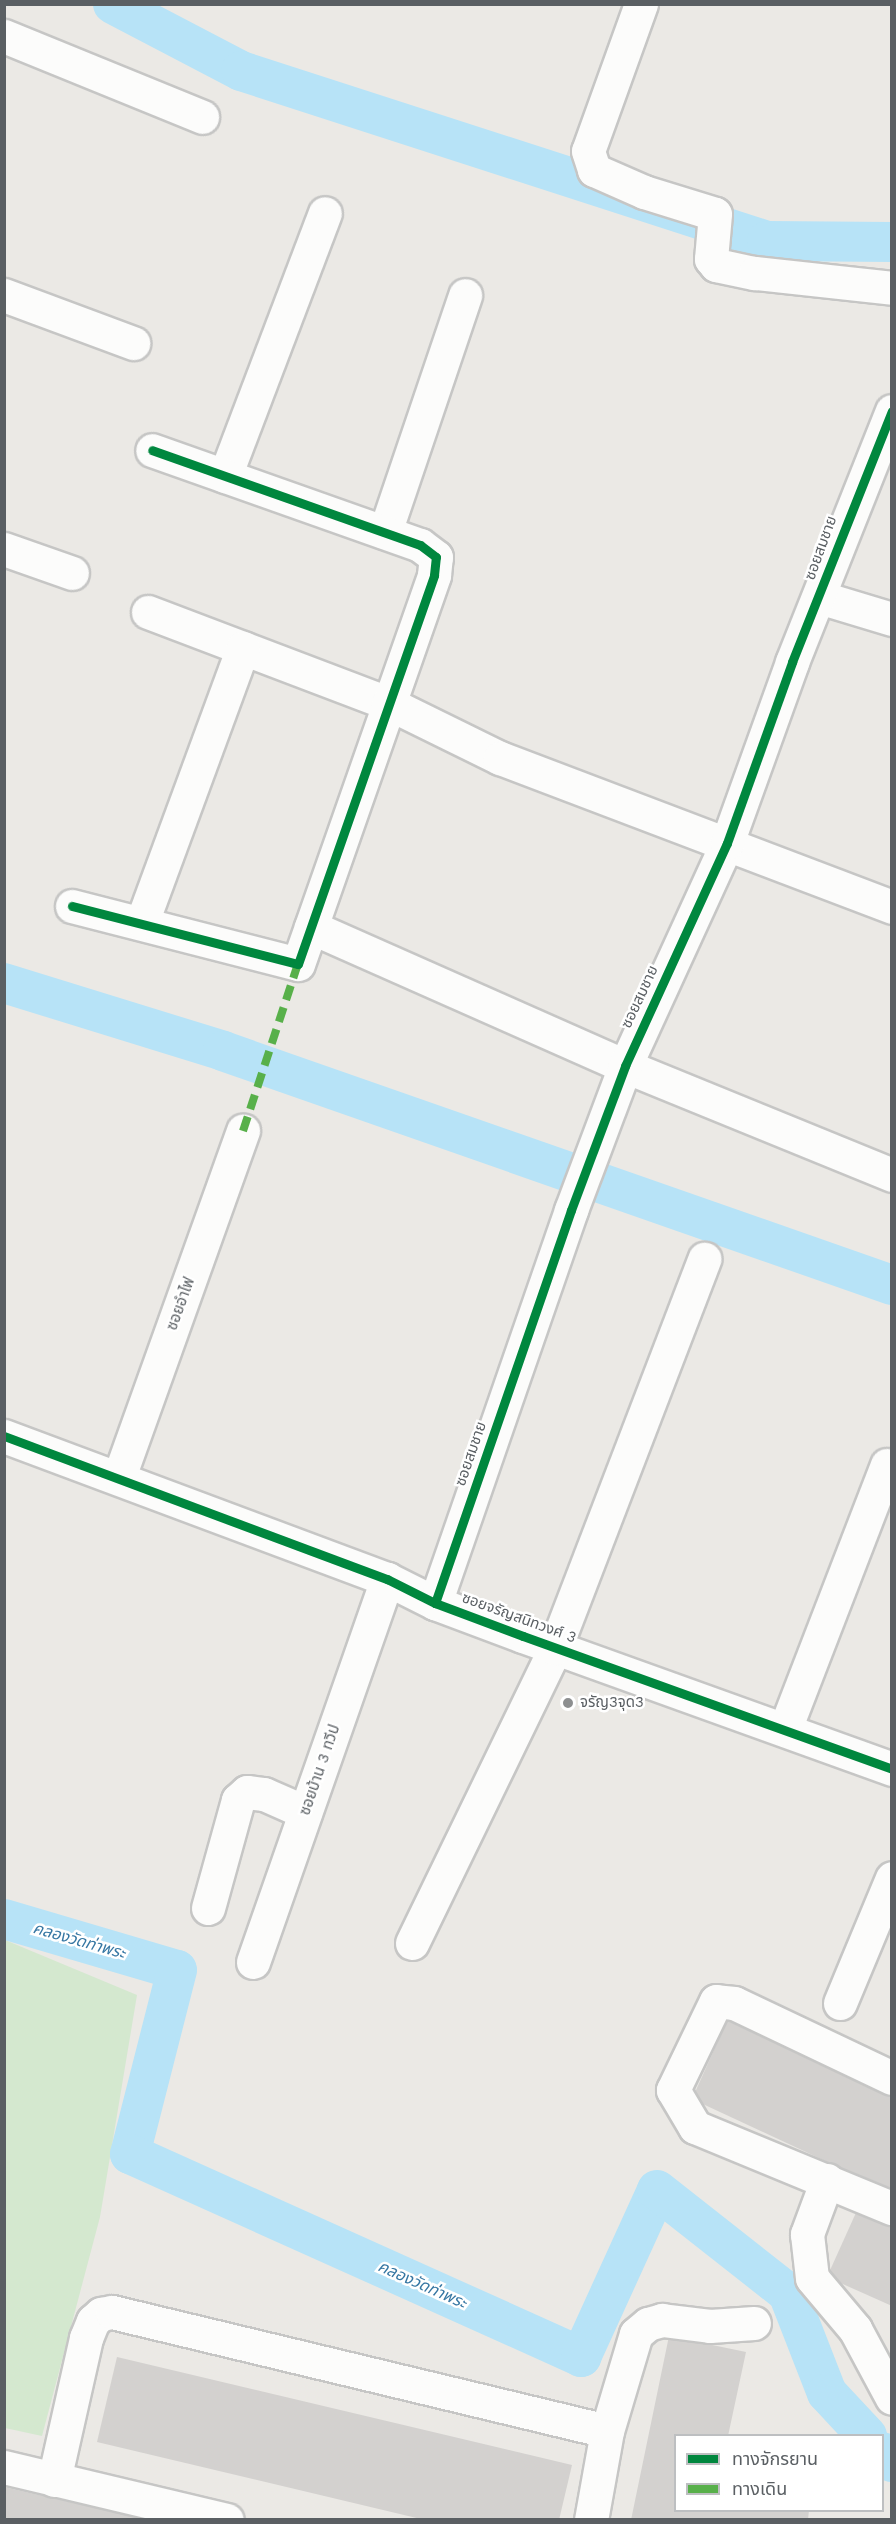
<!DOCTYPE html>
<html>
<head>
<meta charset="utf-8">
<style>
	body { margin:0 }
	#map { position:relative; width:896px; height:2524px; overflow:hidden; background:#ebe9e5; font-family:"Work Sans","Noto Sans Thai",sans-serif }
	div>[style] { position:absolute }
	.green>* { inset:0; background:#d4e8cf }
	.canal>* { height:40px; margin:-20px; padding:0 20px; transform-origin:20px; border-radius:20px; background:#b7e3f7 }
	.building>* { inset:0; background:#d3d1cf }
	.roads { filter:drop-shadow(2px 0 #c6c6c5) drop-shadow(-2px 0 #c6c6c5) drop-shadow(0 2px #c6c6c5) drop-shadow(0 -2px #c6c6c5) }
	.minor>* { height:33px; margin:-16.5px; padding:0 16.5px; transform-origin:16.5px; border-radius:16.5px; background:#fcfcfb }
	.quiet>* { height:8px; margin-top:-4px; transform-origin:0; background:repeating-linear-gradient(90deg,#58b04a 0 15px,transparent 0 23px) }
	.cycleway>* { height:9px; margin:-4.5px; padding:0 4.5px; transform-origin:4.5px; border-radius:4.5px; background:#00873e }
	.dots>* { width:16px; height:16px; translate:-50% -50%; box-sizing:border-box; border:3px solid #fff; border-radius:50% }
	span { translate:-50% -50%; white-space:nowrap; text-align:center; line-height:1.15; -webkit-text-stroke:5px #fff; paint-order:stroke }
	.street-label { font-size:15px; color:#5a5f63 }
	.poi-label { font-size:15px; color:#5a5f63 }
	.left { translate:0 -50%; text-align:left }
	.water-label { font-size:16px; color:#3677a3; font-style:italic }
	.frame { position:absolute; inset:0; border:6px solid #5a5f63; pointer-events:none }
	.legend { position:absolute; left:674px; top:2434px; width:210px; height:78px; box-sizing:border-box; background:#fff; border:2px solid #bdbfc1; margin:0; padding:8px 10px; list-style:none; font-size:18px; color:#5a5f63 }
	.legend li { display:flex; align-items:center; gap:12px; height:30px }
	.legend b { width:30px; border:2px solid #bdbfc1 }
</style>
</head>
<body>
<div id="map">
	<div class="green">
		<i style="clip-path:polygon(5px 1940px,137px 1995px,100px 2217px,42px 2436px,5px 2428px)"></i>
	</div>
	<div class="canal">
		<i style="left:113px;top:4px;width:144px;rotate:27.6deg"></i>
		<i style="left:241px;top:71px;width:553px;rotate:17.91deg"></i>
		<i style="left:767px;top:241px;width:125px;rotate:0.5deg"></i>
		<i style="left:4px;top:983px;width:229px;rotate:17.2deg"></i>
		<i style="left:223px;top:1051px;width:709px;rotate:19.28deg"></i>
		<i style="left:4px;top:1919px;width:180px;rotate:16.4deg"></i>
		<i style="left:177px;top:1970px;width:190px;rotate:104.3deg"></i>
		<i style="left:130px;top:2154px;width:495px;rotate:24.2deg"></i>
		<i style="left:581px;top:2357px;width:183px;rotate:-65.5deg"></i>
		<i style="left:657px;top:2190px;width:167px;rotate:38.2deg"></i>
		<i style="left:788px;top:2293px;width:107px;rotate:68.7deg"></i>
		<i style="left:827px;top:2393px;width:59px;rotate:47.1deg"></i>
		<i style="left:882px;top:2452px;width:14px;rotate:45deg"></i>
	</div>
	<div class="building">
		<i style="clip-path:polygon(728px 2019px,892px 2096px,892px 2192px,692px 2099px)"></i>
		<i style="clip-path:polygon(859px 2206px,892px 2221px,892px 2306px,827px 2277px)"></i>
		<i style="clip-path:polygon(669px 2336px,746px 2352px,728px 2436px,676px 2436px,676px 2510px,809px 2510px,808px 2520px,631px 2520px)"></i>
		<i style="clip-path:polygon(117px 2357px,572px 2465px,559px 2520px,425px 2520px,97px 2442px)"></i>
		<i style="clip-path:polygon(4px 2487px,143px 2519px,143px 2520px,4px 2520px)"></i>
	</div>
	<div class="roads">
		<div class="minor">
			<i style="left:641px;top:4px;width:156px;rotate:109.8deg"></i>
			<i style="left:588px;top:151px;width:20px;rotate:72deg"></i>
			<i style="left:594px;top:170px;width:55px;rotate:23.7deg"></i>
			<i style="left:644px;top:192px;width:74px;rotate:17.2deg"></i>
			<i style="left:715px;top:214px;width:45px;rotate:95.1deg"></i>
			<i style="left:711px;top:259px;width:8px;rotate:50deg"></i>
			<i style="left:716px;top:265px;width:40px;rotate:12deg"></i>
			<i style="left:755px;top:273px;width:138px;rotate:6.2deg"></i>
			<i style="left:4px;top:36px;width:214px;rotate:22.2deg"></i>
			<i style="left:4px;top:295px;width:138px;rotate:20.4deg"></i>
			<i style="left:225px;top:476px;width:281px;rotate:-69.2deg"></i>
			<i style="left:385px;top:532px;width:250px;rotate:-71.3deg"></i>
			<i style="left:4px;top:549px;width:72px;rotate:19.4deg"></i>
			<i style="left:819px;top:597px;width:76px;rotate:16.8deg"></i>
			<i style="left:148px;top:612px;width:257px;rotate:20.8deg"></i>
			<i style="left:388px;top:703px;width:125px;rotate:26.2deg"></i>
			<i style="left:500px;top:758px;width:419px;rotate:20.8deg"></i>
			<i style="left:72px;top:906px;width:233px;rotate:14.4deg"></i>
			<i style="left:298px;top:964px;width:412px;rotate:-70.7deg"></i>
			<i style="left:434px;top:575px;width:18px;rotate:-84deg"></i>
			<i style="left:436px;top:557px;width:20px;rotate:-143deg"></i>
			<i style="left:420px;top:545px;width:284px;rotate:-160.5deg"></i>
			<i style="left:142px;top:922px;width:292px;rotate:-69.8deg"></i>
			<i style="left:311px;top:927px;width:343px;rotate:23.9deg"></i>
			<i style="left:625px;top:1066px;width:288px;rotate:22.2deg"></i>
			<i style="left:4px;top:1436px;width:409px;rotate:20.5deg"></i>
			<i style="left:387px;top:1579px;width:54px;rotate:26.6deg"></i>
			<i style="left:435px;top:1603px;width:94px;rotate:20.6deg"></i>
			<i style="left:523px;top:1636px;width:392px;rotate:19.8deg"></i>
			<i style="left:119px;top:1477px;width:368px;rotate:-70.3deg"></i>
			<i style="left:435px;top:1603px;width:416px;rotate:-70.9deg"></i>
			<i style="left:571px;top:1210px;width:154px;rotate:-69.4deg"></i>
			<i style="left:625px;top:1066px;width:245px;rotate:-65.4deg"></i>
			<i style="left:727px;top:843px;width:192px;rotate:-70.2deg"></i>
			<i style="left:792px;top:662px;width:270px;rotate:-68.3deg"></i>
			<i style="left:785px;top:1729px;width:283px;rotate:-68.9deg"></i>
			<i style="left:208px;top:1908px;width:112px;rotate:-74.5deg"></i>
			<i style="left:238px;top:1800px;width:12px;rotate:-42deg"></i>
			<i style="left:247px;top:1792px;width:17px;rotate:7deg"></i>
			<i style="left:264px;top:1794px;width:45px;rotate:23.7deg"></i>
			<i style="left:412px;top:1943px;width:328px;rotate:-64.1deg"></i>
			<i style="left:555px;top:1648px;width:417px;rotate:-69deg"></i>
			<i style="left:253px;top:1962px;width:406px;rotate:-70.7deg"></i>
			<i style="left:840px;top:2003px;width:135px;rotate:-67.4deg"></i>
			<i style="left:892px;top:2078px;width:175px;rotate:-154.6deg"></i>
			<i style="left:734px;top:2003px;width:18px;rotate:-174deg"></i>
			<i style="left:716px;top:2001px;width:99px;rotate:115.8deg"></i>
			<i style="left:673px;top:2090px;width:43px;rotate:59.3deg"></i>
			<i style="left:695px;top:2127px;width:213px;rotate:22.4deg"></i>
			<i style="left:827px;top:2180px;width:58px;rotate:110.3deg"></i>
			<i style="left:807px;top:2234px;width:44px;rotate:83.5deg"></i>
			<i style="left:812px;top:2278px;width:67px;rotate:49.9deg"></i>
			<i style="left:855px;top:2329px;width:78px;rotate:61.8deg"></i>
			<i style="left:4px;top:2467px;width:229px;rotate:13.4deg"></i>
			<i style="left:54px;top:2480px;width:146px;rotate:-77.3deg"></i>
			<i style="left:86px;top:2338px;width:18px;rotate:-68deg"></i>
			<i style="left:93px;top:2321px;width:11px;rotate:-41deg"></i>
			<i style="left:101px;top:2314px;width:11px;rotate:-10deg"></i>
			<i style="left:112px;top:2312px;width:509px;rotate:13.52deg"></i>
			<i style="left:591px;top:2520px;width:90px;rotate:-79.8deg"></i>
			<i style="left:607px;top:2431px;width:101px;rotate:-73.4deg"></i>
			<i style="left:636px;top:2334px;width:16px;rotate:-40deg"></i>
			<i style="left:648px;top:2324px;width:15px;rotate:-16deg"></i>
			<i style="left:662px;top:2320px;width:48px;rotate:7.1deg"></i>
			<i style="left:710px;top:2326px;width:44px;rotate:-3.9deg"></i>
		</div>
	</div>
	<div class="quiet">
		<i style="left:243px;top:1131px;width:176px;rotate:-71.8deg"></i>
	</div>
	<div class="cycleway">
		<i style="left:72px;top:906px;width:233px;rotate:14.4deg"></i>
		<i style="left:298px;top:964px;width:412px;rotate:-70.7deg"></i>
		<i style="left:434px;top:575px;width:18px;rotate:-84deg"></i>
		<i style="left:436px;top:557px;width:20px;rotate:-143deg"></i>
		<i style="left:420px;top:545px;width:284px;rotate:-160.5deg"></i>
		<i style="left:4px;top:1436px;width:409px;rotate:20.5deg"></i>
		<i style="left:387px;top:1579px;width:54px;rotate:26.6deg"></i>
		<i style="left:435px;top:1603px;width:94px;rotate:20.6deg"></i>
		<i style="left:523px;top:1636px;width:392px;rotate:19.8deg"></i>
		<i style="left:435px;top:1603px;width:416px;rotate:-70.9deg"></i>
		<i style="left:571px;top:1210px;width:154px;rotate:-69.4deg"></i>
		<i style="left:625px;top:1066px;width:245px;rotate:-65.4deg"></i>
		<i style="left:727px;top:843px;width:192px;rotate:-70.2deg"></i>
		<i style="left:792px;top:662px;width:270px;rotate:-68.3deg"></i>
	</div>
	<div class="dots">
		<i style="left:568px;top:1703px;background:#8d8f90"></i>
	</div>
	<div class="street-label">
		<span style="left:821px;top:548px;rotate:-70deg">ซอยสมชาย</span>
		<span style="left:640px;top:997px;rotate:-65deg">ซอยสมชาย</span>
		<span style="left:181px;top:1304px;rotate:-70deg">ซอยอำไฟ</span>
		<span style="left:471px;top:1454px;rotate:-71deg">ซอยสมชาย</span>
		<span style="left:519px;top:1618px;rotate:20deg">ซอยจรัญสนิทวงศ์ 3</span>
		<span style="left:320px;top:1770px;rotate:-71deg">ซอยบ้าน 3 ทวีป</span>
	</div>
	<div class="poi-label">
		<span class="left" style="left:580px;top:1703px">จรัญ3จุด3</span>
	</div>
	<div class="water-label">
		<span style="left:79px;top:1941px;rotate:16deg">คลองวัดท่าพระ</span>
		<span style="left:422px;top:2285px;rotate:24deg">คลองวัดท่าพระ</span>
	</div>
	<div class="frame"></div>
	<ul class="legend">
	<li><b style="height:8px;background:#00873e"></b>ทางจักรยาน</li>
	<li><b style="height:8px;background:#58b04a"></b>ทางเดิน</li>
	</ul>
</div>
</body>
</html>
